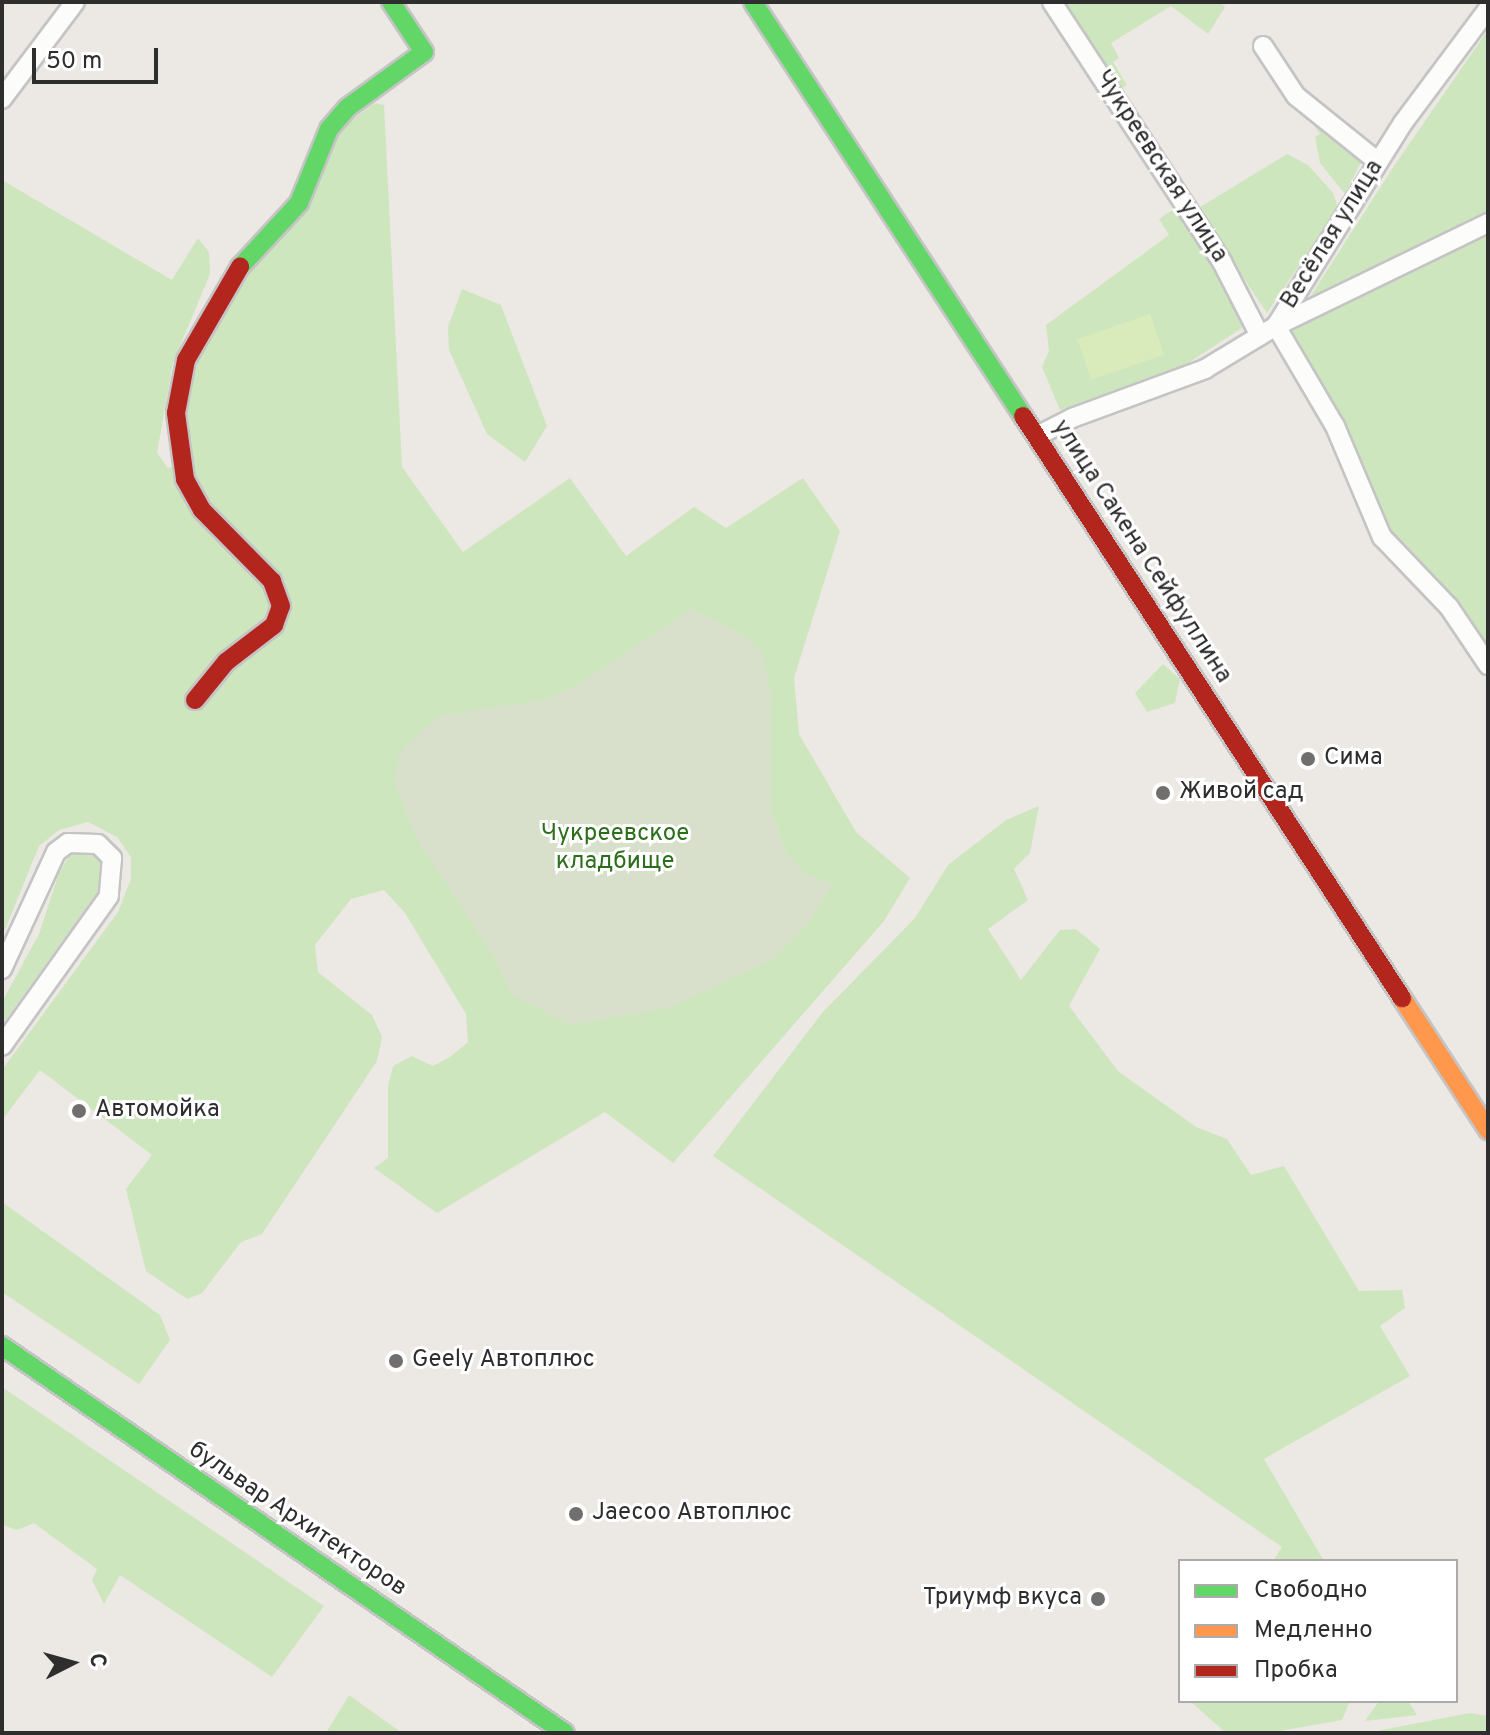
<!DOCTYPE html>
<html>
<head>
<meta charset="utf-8">
<style>
	body { margin:0 }
	#map { position:relative; width:1490px; height:1735px; overflow:hidden; background:#ece8e4; font-family:Overpass,sans-serif }
	div>[style] { position:absolute }
	.green>* { inset:0; background:#cee6be }
	.cemetery>* { inset:0; background:#d8e0cc }
	.pitch>* { inset:0; background:#d9eabb; transform-origin:0 0 }
	.roads { filter:drop-shadow(2px 0 #c5c4c5) drop-shadow(-2px 0 #c5c4c5) drop-shadow(0 2px #c5c4c5) drop-shadow(0 -2px #c5c4c5) }
	.street>* { height:18px; margin:-9px; padding:0 9px; transform-origin:9px; border-radius:9px; background:#fcfcfb }
	.fast>* { height:18px; margin:-9px; padding:0 9px; transform-origin:9px; border-radius:9px; background:#63d668 }
	.slow>* { height:18px; margin:-9px; padding:0 9px; transform-origin:9px; border-radius:9px; background:#ff974d }
	.jam>* { height:18px; margin:-9px; padding:0 9px; transform-origin:9px; border-radius:9px; background:#b3261e }
	.dots>* { width:22px; height:22px; translate:-50% -50%; box-sizing:border-box; border:4px solid #fff; border-radius:50% }
	span { translate:-50% -50%; white-space:nowrap; text-align:center; line-height:1.15; -webkit-text-stroke:6px #fff; paint-order:stroke }
	.street-label { font-size:24px; color:#2e2e2e }
	.poi-label { font-size:24px; color:#2e2e2e }
	.left { translate:0 -50%; text-align:left }
	.right { translate:-100% -50%; text-align:right }
	.park-label { font-size:24px; color:#2c6e1b }
	.frame { position:absolute; inset:0; border:4px solid #2e2e2e; pointer-events:none }
	.legend { position:absolute; left:1178px; top:1559px; width:280px; height:144px; box-sizing:border-box; background:#fff; border:2px solid #ababab; margin:0; padding:10px 14px; list-style:none; font-size:24px; color:#2e2e2e }
	.legend li { display:flex; align-items:center; gap:16px; height:40px }
	.legend b { width:40px; border:2px solid #ababab }
	.north { position:absolute; left:32px; top:1623px; width:80px; height:80px; -webkit-text-stroke:6px #fff; paint-order:stroke; rotate:84deg; font-size:22px; font-weight:700; line-height:32px; text-align:center; color:#2e2e2e }
	.north::after { content:''; display:block; margin:auto; width:28px; height:36px; background:#2e2e2e; clip-path:polygon(50% 0,100% 100%,50% 72%,0 100%) }
	.scale { position:absolute; left:32px; top:48px; width:126px; height:36px; box-sizing:border-box; border:4px solid #2e2e2e; border-top:0; padding-left:10px; font-size:24px; line-height:28px; white-space:nowrap; color:#2e2e2e; -webkit-text-stroke:6px #fff; paint-order:stroke }
</style>
</head>
<body>
<div id="map">
	<div class="green">
		<i style="clip-path:polygon(1060px 2px,1219px 2px,1225px 7px,1208px 34px,1171px 6px,1111px 43px,1119px 58px,1113px 62px,1127px 85px,1118px 91px)"></i>
		<i style="clip-path:polygon(1488px 30px,1488px 212px,1307px 302px,1394px 166px)"></i>
		<i style="clip-path:polygon(375px 103px,384px 105px,402px 467px,463px 552px,570px 478px,626px 556px,694px 507px,726px 528px,803px 478px,840px 531px,794px 678px,799px 734px,856px 832px,910px 878px,884px 921px,673px 1163px,605px 1112px,437px 1213px,374px 1168px,388px 1158px,388px 1086px,393px 1066px,412px 1056px,433px 1066px,450px 1057px,468px 1042px,466px 1014px,405px 913px,384px 890px,351px 899px,315px 945px,318px 972px,372px 1015px,382px 1037px,377px 1061px,262px 1234px,241px 1242px,202px 1293px,187px 1299px,146px 1271px,126px 1189px,152px 1155px,40px 1070px,2px 1120px,2px 1070px,118px 912px,131px 879px,131px 857px,117px 837px,88px 822px,59px 830px,39px 846px,2px 937px,2px 180px,172px 280px,198px 238px,209px 252px,210px 274px,173px 363px,157px 453px,168px 468px,188px 462px,186px 409px,200px 352px,345px 125px)"></i>
		<i style="clip-path:polygon(1312px 122px,1362px 160px,1345px 194px,1320px 163px,1315px 137px,1320px 134px)"></i>
		<i style="clip-path:polygon(1287px 154px,1308px 165px,1333px 193px,1338px 208px,1267px 313px,1197px 209px)"></i>
		<i style="clip-path:polygon(1174px 209px,1181px 209px,1241px 311px,1245px 326px,1185px 365px,1060px 410px,1042px 367px,1049px 351px,1046px 325px,1169px 235px,1159px 219px)"></i>
		<i style="clip-path:polygon(1488px 232px,1488px 677px,1380px 518px,1292px 331px)"></i>
		<i style="clip-path:polygon(462px 289px,501px 305px,547px 426px,525px 462px,487px 434px,449px 350px,448px 327px)"></i>
		<i style="clip-path:polygon(1163px 664px,1180px 679px,1175px 703px,1147px 712px,1135px 693px)"></i>
		<i style="clip-path:polygon(1039px 806px,1030px 853px,1014px 869px,1028px 900px,988px 929px,1021px 980px,1060px 930px,1076px 929px,1100px 949px,1069px 1006px,1118px 1071px,1196px 1127px,1227px 1139px,1251px 1175px,1284px 1166px,1359px 1291px,1402px 1290px,1405px 1308px,1380px 1326px,1410px 1376px,1264px 1459px,1324px 1561px,1273px 1561px,1282px 1547px,713px 1156px,822px 1013px,915px 918px,948px 865px,1006px 820px)"></i>
		<i style="clip-path:polygon(90px 850px,101px 856px,105px 881px,2px 1025px,2px 1002px,39px 934px,59px 873px,72px 851px)"></i>
		<i style="clip-path:polygon(2px 1202px,160px 1315px,170px 1340px,139px 1384px,2px 1292px)"></i>
		<i style="clip-path:polygon(2px 1387px,324px 1606px,272px 1677px,120px 1575px,104px 1604px,92px 1580px,97px 1569px,34px 1523px,17px 1530px,2px 1525px)"></i>
		<i style="clip-path:polygon(349px 1695px,402px 1733px,326px 1733px)"></i>
		<i style="clip-path:polygon(1190px 1701px,1350px 1701px,1342px 1720px,1268px 1733px,1226px 1733px)"></i>
		<i style="clip-path:polygon(1379px 1701px,1408px 1701px,1417px 1715px,1365px 1721px)"></i>
		<i style="clip-path:polygon(1470px 1713px,1488px 1716px,1488px 1733px,1366px 1733px)"></i>
	</div>
	<div class="cemetery">
		<i style="clip-path:polygon(692px 609px,737px 631px,762px 652px,771px 694px,770px 808px,788px 856px,803px 872px,833px 884px,809px 922px,772px 960px,668px 1008px,569px 1025px,510px 993px,494px 957px,415px 836px,395px 783px,399px 753px,438px 716px,543px 700px,577px 685px)"></i>
	</div>
	<div class="pitch">
		<i style="left:1150px;top:314px;width:43px;height:77px;rotate:71deg"></i>
	</div>
	<div class="roads">
		<div class="street">
			<i style="left:1052px;top:2px;width:311px;rotate:56.8deg"></i>
			<i style="left:1222px;top:262px;width:83px;rotate:62.8deg"></i>
			<i style="left:1263px;top:46px;width:60px;rotate:56.6deg"></i>
			<i style="left:1296px;top:96px;width:105px;rotate:38.8deg"></i>
			<i style="left:2px;top:99px;width:121px;rotate:-53deg"></i>
			<i style="left:1488px;top:223px;width:236px;rotate:154.1deg"></i>
			<i style="left:1276px;top:326px;width:116px;rotate:59.5deg"></i>
			<i style="left:1335px;top:426px;width:121px;rotate:67.1deg"></i>
			<i style="left:1382px;top:537px;width:97px;rotate:46.3deg"></i>
			<i style="left:1449px;top:607px;width:70px;rotate:56.1deg"></i>
			<i style="left:1037px;top:436px;width:39px;rotate:-27deg"></i>
			<i style="left:1072px;top:418px;width:142px;rotate:-20.2deg"></i>
			<i style="left:1205px;top:369px;width:83px;rotate:-31.2deg"></i>
			<i style="left:1276px;top:326px;width:239px;rotate:-58deg"></i>
			<i style="left:1403px;top:123px;width:142px;rotate:-53.3deg"></i>
			<i style="left:2px;top:969px;width:129px;rotate:-65.2deg"></i>
			<i style="left:56px;top:852px;width:15px;rotate:-37deg"></i>
			<i style="left:68px;top:843px;width:30px;rotate:2deg"></i>
			<i style="left:98px;top:844px;width:20px;rotate:45deg"></i>
			<i style="left:112px;top:858px;width:38px;rotate:95deg"></i>
			<i style="left:109px;top:896px;width:184px;rotate:125.5deg"></i>
		</div>
		<div class="fast">
			<i style="left:753px;top:2px;width:494px;rotate:56.9deg"></i>
			<i style="left:240px;top:267px;width:87px;rotate:-47.3deg"></i>
			<i style="left:299px;top:203px;width:80px;rotate:-67.9deg"></i>
			<i style="left:329px;top:129px;width:28px;rotate:-49deg"></i>
			<i style="left:347px;top:108px;width:95px;rotate:-36deg"></i>
			<i style="left:424px;top:52px;width:60px;rotate:-123.4deg"></i>
			<i style="left:2px;top:1346px;width:683px;rotate:34.5deg"></i>
		</div>
		<div class="slow">
			<i style="left:1402px;top:998px;width:158px;rotate:56.9deg"></i>
		</div>
		<div class="jam">
			<i style="left:1023px;top:416px;width:695px;rotate:56.93deg"></i>
			<i style="left:195px;top:700px;width:49px;rotate:-50.8deg"></i>
			<i style="left:226px;top:662px;width:61px;rotate:-37.6deg"></i>
			<i style="left:274px;top:625px;width:20px;rotate:-70deg"></i>
			<i style="left:281px;top:606px;width:27px;rotate:-110deg"></i>
			<i style="left:272px;top:581px;width:100px;rotate:-134.6deg"></i>
			<i style="left:202px;top:510px;width:35px;rotate:-119deg"></i>
			<i style="left:185px;top:479px;width:67px;rotate:-97.8deg"></i>
			<i style="left:176px;top:413px;width:54px;rotate:-79.3deg"></i>
			<i style="left:186px;top:360px;width:108px;rotate:-59.9deg"></i>
		</div>
	</div>
	<div class="dots">
		<i style="left:1308px;top:759px;background:#706f6e"></i>
		<i style="left:1163px;top:793px;background:#706f6e"></i>
		<i style="left:79px;top:1111px;background:#706f6e"></i>
		<i style="left:396px;top:1361px;background:#706f6e"></i>
		<i style="left:576px;top:1514px;background:#706f6e"></i>
		<i style="left:1098px;top:1599px;background:#706f6e"></i>
	</div>
	<div class="street-label">
		<span style="left:1160px;top:167px;rotate:57deg">Чукреевская улица</span>
		<span style="left:1333px;top:235px;rotate:-58deg">Весёлая улица</span>
		<span style="left:1141px;top:552px;rotate:57deg">улица Сакена Сейфуллина</span>
		<span style="left:297px;top:1520px;rotate:34deg">бульвар Архитекторов</span>
	</div>
	<div class="poi-label">
		<span class="left" style="left:1324px;top:759px">Сима</span>
		<span class="left" style="left:1179px;top:793px">Живой сад</span>
		<span class="left" style="left:95px;top:1111px">Автомойка</span>
		<span class="left" style="left:412px;top:1361px">Geely Автоплюс</span>
		<span class="left" style="left:592px;top:1514px">Jaecoo Автоплюс</span>
		<span class="right" style="left:1082px;top:1599px">Триумф вкуса</span>
	</div>
	<div class="park-label">
		<span style="left:615px;top:849px">Чукреевское<br>кладбище</span>
	</div>
	<div class="frame"></div>
	<ul class="legend">
	<li><b style="height:10px;background:#63d668"></b>Свободно</li>
	<li><b style="height:10px;background:#ff974d"></b>Медленно</li>
	<li><b style="height:10px;background:#b3261e"></b>Пробка</li>
	</ul>
	<div class="north">С</div>
	<div class="scale">50 m</div>
</div>
</body>
</html>
